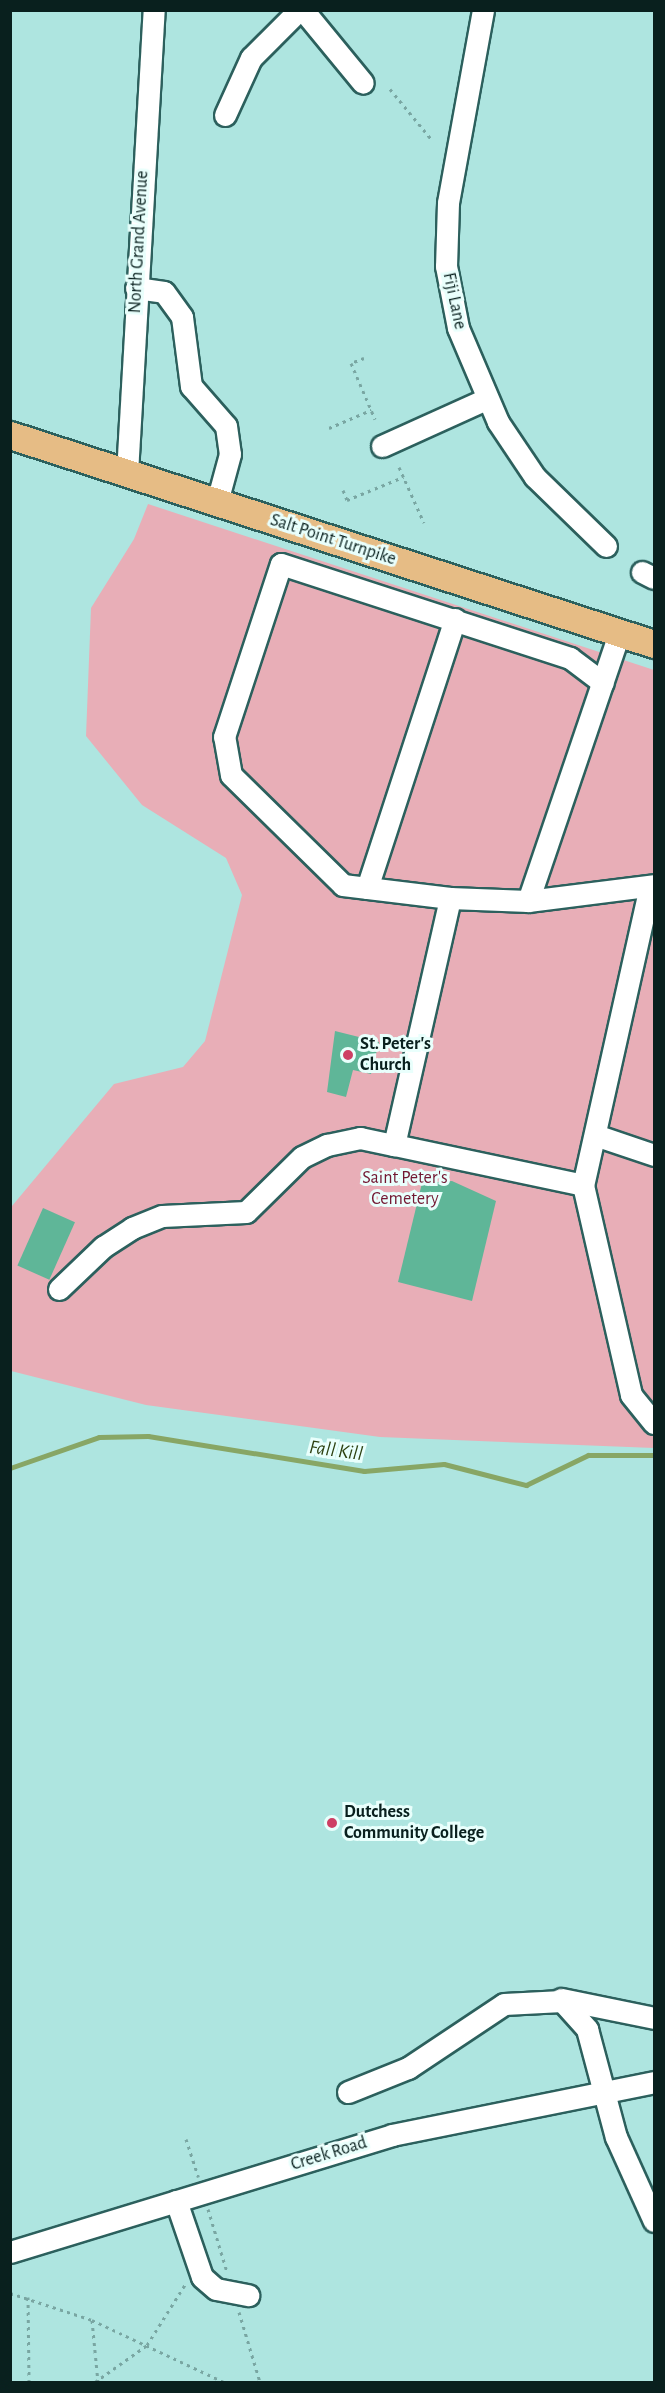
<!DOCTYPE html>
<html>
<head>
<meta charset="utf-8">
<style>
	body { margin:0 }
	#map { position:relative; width:665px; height:2393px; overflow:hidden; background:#aee5e0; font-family:"Alegreya Sans",sans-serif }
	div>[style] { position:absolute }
	.green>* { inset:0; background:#e8aeb7 }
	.stream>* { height:5px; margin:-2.5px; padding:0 2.5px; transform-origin:2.5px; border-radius:2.5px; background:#88a665 }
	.building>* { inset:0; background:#5fb698; transform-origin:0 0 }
	.path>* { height:3px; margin-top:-1.5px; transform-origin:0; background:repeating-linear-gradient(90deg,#79a6a2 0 3px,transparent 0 7.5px) }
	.roads { filter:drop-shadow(2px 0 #2c605d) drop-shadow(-2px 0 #2c605d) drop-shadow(0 2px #2c605d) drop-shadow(0 -2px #2c605d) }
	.minor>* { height:21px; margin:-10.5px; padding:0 10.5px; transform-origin:10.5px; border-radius:10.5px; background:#fff }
	.major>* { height:27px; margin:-13.5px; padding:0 13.5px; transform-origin:13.5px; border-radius:13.5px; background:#e6bc85 }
	.dots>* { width:16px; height:16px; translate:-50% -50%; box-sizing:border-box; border:3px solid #e9fffc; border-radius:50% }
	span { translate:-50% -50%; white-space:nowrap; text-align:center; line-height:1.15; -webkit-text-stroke:6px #e9fffc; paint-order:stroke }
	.street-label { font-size:18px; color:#09201e }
	.poi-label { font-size:18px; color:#09201e; font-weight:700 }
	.left { translate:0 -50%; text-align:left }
	.park-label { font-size:18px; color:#721731 }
	.water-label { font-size:20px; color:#2d4111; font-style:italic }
	.frame { position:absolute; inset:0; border:12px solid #09201e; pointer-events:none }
</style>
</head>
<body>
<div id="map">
	<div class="green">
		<i style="clip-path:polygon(148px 504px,654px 670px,654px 1448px,380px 1437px,146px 1405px,11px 1371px,12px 1206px,114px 1084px,183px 1067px,205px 1041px,242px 895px,226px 858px,142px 805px,86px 736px,91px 608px,134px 539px)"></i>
	</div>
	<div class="stream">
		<i style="left:10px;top:1468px;width:94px;rotate:-19.2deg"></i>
		<i style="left:99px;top:1437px;width:49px;rotate:-1.2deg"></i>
		<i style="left:148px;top:1436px;width:219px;rotate:9.2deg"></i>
		<i style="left:364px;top:1471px;width:80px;rotate:-5deg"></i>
		<i style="left:444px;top:1464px;width:85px;rotate:14.4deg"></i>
		<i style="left:526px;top:1485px;width:69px;rotate:-25.8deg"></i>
		<i style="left:588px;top:1455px;width:66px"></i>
	</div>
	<div class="building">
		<i style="clip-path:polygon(335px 1031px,379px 1042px,371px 1074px,353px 1070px,346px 1097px,327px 1092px)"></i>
		<i style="clip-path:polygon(452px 1181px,496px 1201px,472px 1301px,398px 1282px,422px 1183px)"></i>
		<i style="left:43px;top:1208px;width:35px;height:63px;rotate:24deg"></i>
	</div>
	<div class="path">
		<i style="left:390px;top:89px;width:66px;rotate:50.5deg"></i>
		<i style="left:364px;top:358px;width:14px;rotate:159deg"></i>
		<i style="left:351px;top:363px;width:61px;rotate:66.8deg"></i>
		<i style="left:329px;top:428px;width:46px;rotate:-23.2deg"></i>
		<i style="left:399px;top:467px;width:61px;rotate:65.9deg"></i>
		<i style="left:343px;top:490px;width:11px;rotate:68deg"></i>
		<i style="left:347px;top:500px;width:61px;rotate:-22.3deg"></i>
		<i style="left:186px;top:2139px;width:40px;rotate:72deg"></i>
		<i style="left:208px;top:2209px;width:66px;rotate:73.2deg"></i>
		<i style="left:10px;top:2293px;width:86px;rotate:18.2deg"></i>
		<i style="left:92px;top:2320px;width:146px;rotate:25.2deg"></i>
		<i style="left:28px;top:2297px;width:85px;rotate:89.3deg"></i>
		<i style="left:239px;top:2312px;width:73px;rotate:73.3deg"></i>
		<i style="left:92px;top:2320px;width:62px;rotate:84.5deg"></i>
		<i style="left:95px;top:2382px;width:64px;rotate:-35.4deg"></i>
		<i style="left:147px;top:2345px;width:73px;rotate:-57.8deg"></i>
	</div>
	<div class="roads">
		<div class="minor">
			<i style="left:303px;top:10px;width:94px;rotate:50.6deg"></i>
			<i style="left:483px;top:10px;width:196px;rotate:100.3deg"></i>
			<i style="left:448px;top:203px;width:63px;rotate:91.8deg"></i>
			<i style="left:446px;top:266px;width:63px;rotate:79deg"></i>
			<i style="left:458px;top:328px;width:102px;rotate:66.9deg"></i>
			<i style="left:498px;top:422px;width:66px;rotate:56.1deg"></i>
			<i style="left:535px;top:477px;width:99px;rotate:44.2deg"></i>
			<i style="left:225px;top:115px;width:63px;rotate:-65.5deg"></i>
			<i style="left:251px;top:58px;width:68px;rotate:-45deg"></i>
			<i style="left:136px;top:288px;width:28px;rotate:8deg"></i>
			<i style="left:164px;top:292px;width:31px;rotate:54deg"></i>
			<i style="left:182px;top:317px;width:70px;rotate:82.6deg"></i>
			<i style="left:191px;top:386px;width:53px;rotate:48.8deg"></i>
			<i style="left:226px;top:426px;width:28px;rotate:82deg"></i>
			<i style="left:230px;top:454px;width:50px;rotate:105.2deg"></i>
			<i style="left:382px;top:446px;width:114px;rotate:-24.3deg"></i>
			<i style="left:127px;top:473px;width:464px;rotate:-86.7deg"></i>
			<i style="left:642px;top:572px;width:13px;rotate:27deg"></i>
			<i style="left:650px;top:886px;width:306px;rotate:102.6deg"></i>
			<i style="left:583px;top:1185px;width:215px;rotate:77.1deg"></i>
			<i style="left:631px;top:1395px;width:36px;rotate:51deg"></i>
			<i style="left:367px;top:888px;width:283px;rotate:-71.9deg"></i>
			<i style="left:450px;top:898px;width:108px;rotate:-173.1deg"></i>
			<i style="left:343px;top:885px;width:157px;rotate:-135.5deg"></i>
			<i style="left:231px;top:775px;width:39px;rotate:-100deg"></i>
			<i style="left:224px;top:737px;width:182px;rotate:-71.8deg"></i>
			<i style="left:281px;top:564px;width:304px;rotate:18deg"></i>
			<i style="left:570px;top:658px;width:41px;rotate:37.1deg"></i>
			<i style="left:528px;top:901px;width:283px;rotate:-71.2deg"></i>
			<i style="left:598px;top:1136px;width:59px;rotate:18.7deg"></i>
			<i style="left:394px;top:1145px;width:193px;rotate:11.9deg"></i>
			<i style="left:59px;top:1289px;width:61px;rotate:-43.7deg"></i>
			<i style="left:103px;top:1247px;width:35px;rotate:-33deg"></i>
			<i style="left:132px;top:1228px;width:32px;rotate:-22deg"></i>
			<i style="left:162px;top:1216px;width:84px;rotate:-2.7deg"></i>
			<i style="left:246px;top:1212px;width:78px;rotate:-44.5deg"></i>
			<i style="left:302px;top:1157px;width:28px;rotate:-26deg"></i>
			<i style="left:327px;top:1145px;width:34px;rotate:-12deg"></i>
			<i style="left:360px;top:1138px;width:35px;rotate:12deg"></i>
			<i style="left:394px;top:1145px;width:253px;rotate:-77.2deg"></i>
			<i style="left:450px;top:898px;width:78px;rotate:2.2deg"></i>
			<i style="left:528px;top:901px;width:127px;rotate:-7.2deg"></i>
			<i style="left:561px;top:1999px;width:95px;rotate:11.5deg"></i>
			<i style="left:348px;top:2092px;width:65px;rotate:-21.8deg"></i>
			<i style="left:408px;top:2068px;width:115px;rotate:-33.7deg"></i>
			<i style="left:504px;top:2004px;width:58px;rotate:-3deg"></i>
			<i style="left:562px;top:2001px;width:38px;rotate:48deg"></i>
			<i style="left:587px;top:2029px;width:112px;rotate:75deg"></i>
			<i style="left:616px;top:2137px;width:92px;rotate:65.7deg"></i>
			<i style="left:176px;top:2201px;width:80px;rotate:71.1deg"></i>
			<i style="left:202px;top:2277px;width:18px;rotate:41deg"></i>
			<i style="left:216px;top:2289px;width:33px;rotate:11deg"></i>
			<i style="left:10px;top:2252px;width:400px;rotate:-17deg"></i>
			<i style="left:392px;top:2135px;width:267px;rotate:-11.4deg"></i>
		</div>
		<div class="major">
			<i style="left:10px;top:435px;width:677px;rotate:17.98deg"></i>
		</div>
	</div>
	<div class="dots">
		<i style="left:348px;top:1055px;background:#ce3f64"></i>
		<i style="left:332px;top:1823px;background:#ce3f64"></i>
	</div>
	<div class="street-label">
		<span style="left:139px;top:242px;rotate:-87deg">North Grand Avenue</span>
		<span style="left:454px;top:301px;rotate:78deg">Fiji Lane</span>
		<span style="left:333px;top:540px;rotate:18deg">Salt Point Turnpike</span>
		<span style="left:329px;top:2154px;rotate:-17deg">Creek Road</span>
	</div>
	<div class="poi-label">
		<span class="left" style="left:360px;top:1055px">St. Peter's<br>Church</span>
		<span class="left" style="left:344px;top:1823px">Dutchess<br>Community College</span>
	</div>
	<div class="park-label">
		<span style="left:405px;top:1189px">Saint Peter's<br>Cemetery</span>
	</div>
	<div class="water-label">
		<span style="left:336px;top:1451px;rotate:8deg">Fall Kill</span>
	</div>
	<div class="frame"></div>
</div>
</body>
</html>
